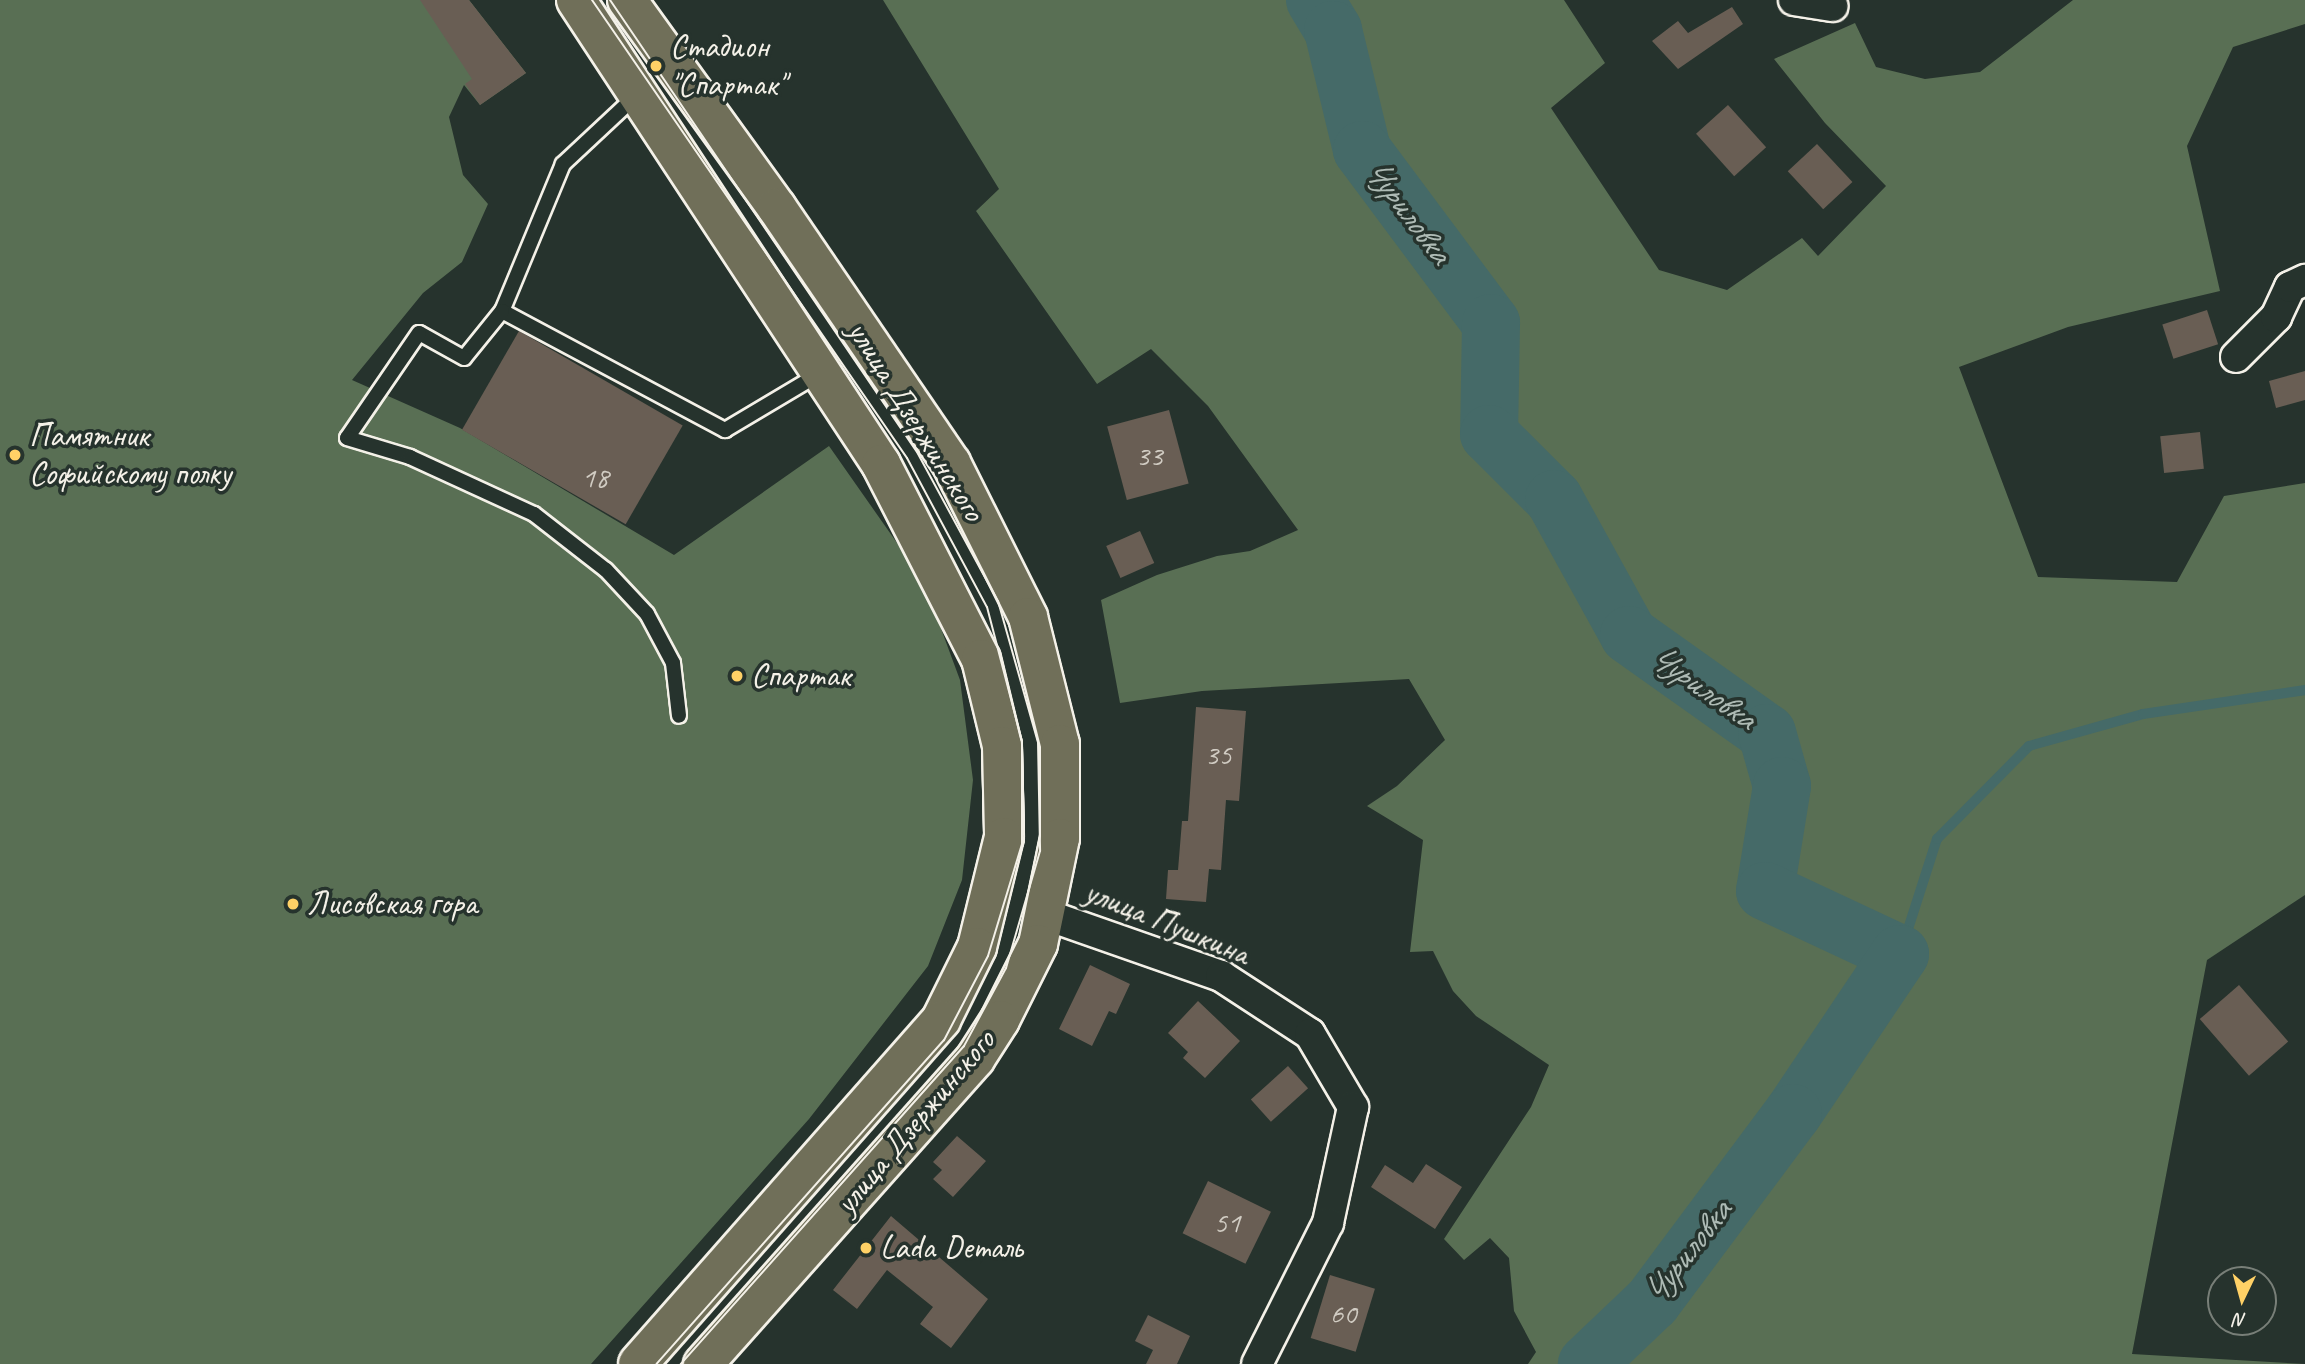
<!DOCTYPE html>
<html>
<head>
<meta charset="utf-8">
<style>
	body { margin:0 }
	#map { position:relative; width:2305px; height:1364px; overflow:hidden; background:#26332d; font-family:Caveat,sans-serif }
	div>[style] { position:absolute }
	.green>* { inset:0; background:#596f54 }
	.stream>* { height:10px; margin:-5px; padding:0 5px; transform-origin:5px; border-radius:5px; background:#456a68 }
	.river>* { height:58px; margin:-29px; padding:0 29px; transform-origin:29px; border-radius:29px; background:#456a68 }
	.building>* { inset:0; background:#695e54; transform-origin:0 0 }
	.roads { filter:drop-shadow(2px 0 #f4f1e8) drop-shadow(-2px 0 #f4f1e8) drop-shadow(0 2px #f4f1e8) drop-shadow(0 -2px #f4f1e8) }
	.service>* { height:14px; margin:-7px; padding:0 7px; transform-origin:7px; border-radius:7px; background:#26332d }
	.minor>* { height:30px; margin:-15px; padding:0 15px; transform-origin:15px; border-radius:15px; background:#26332d }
	.primary>* { height:38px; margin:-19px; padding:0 19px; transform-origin:19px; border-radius:19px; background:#706f59 }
	.tram>* { height:2px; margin:-1px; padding:0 1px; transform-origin:1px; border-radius:1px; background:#f4f1e8 }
	.dots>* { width:19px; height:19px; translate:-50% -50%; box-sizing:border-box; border:4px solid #26332d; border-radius:50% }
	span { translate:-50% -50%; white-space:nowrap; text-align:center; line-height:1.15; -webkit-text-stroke:7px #26332d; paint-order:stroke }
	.number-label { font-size:30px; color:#d1ccc3 }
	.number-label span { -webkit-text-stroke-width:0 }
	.poi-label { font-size:33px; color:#f4f1e8 }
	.left { translate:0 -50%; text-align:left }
	.street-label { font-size:33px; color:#f4f1e8 }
	.water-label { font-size:35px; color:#aebbb5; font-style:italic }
	.north { position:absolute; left:2207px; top:1266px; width:70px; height:70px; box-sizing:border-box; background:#26332d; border:2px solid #787f78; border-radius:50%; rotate:185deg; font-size:19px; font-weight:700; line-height:28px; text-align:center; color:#f4f1e8 }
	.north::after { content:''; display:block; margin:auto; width:24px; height:32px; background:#ffd166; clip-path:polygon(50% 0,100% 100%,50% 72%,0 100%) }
</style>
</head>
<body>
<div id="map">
	<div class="green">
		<i style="clip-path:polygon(0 0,469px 0,526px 73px,480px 105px,464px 85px,449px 117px,463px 175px,488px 204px,462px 262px,423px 293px,352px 380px,460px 428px,674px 555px,829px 446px,923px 580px,960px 680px,973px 780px,962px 880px,928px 966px,809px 1119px,591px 1364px,0 1364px)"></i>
		<i style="clip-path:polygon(883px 0,1564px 0,1605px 63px,1551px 108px,1659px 270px,1727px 290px,1802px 238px,1818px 256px,1886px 186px,1825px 123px,1774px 59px,1855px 23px,1876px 67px,1925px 79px,1980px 72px,2073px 0,2305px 0,2305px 24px,2233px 47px,2187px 146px,2220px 291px,2068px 327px,1959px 367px,2038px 577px,2177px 582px,2224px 496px,2305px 483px,2305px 895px,2207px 960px,2132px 1354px,2305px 1364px,1528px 1364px,1536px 1352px,1514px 1311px,1509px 1258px,1490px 1238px,1464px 1260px,1444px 1239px,1531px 1107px,1549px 1065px,1476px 1016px,1453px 991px,1433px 951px,1410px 952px,1423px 840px,1367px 806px,1397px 786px,1445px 740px,1409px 679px,1202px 691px,1120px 703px,1101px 600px,1157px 575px,1217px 556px,1250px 551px,1298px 530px,1208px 406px,1151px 349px,1097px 384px,976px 211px,999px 189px)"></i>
	</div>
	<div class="stream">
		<i style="left:1900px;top:954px;width:121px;rotate:-72.2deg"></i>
		<i style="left:1937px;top:839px;width:131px;rotate:-45.3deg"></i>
		<i style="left:2029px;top:746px;width:118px;rotate:-15.7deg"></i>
		<i style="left:2143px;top:714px;width:164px;rotate:-8.4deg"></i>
	</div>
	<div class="river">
		<i style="left:1315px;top:0;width:35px;rotate:59deg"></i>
		<i style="left:1333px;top:30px;width:123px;rotate:76.4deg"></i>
		<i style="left:1362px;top:150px;width:216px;rotate:53.3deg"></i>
		<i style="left:1491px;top:323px;width:111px;rotate:91deg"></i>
		<i style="left:1489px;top:434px;width:92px;rotate:45deg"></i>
		<i style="left:1554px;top:499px;width:155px;rotate:61.1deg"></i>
		<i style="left:1629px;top:635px;width:169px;rotate:35.4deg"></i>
		<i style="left:1767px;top:733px;width:55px;rotate:74.2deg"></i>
		<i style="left:1782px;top:786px;width:106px;rotate:99.2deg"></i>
		<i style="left:1765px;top:891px;width:149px;rotate:25deg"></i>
		<i style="left:1900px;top:954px;width:192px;rotate:123.9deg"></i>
		<i style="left:1793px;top:1113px;width:236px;rotate:126.7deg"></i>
		<i style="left:1652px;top:1302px;width:90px;rotate:136.4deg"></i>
	</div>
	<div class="building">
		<i style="clip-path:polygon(420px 0,469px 0,526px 73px,480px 105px,465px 84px,472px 79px)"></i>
		<i style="clip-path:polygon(1732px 7px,1743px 24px,1678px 69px,1652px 41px,1678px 21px,1688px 33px)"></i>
		<i style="left:1728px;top:105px;width:57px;height:43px;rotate:48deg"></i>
		<i style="left:1817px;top:144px;width:52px;height:40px;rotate:47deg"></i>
		<i style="left:2207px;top:310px;width:36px;height:47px;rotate:72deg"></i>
		<i style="left:519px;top:331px;width:189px;height:114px;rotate:30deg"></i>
		<i style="clip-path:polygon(2305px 371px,2305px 400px,2276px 408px,2269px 381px)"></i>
		<i style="left:1169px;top:410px;width:76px;height:64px;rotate:75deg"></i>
		<i style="left:2200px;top:432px;width:37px;height:40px;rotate:84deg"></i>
		<i style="left:1140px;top:531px;width:35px;height:37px;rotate:66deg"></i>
		<i style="clip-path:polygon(1196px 707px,1246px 711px,1239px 801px,1226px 800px,1221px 870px,1209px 869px,1206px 902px,1166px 899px,1168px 870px,1178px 870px,1182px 821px,1188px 821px)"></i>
		<i style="clip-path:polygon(1090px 965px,1130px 984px,1116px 1014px,1109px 1011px,1092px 1046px,1059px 1029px)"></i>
		<i style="left:2239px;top:985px;width:75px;height:52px;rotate:49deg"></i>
		<i style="clip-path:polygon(1198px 1001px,1240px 1041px,1205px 1078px,1183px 1058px,1188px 1052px,1168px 1033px)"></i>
		<i style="left:1288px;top:1066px;width:30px;height:50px;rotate:48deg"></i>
		<i style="clip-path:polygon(957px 1136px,986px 1161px,953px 1197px,933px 1179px,942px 1170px,933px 1162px)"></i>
		<i style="clip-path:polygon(1426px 1164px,1462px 1187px,1435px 1229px,1371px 1187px,1385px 1165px,1413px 1183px)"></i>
		<i style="left:1208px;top:1181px;width:70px;height:58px;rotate:26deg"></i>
		<i style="clip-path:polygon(891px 1216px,988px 1299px,951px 1348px,920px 1324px,933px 1307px,887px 1270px,857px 1309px,833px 1290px)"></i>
		<i style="left:1330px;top:1275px;width:47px;height:66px;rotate:17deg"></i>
		<i style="clip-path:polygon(1148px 1315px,1190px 1336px,1177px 1364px,1146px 1364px,1153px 1350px,1135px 1341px)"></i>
	</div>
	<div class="roads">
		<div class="service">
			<i style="left:638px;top:94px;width:103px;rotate:137deg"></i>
			<i style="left:563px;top:164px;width:159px;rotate:112.5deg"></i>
			<i style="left:502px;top:311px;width:253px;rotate:28.1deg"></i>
			<i style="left:725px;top:430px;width:109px;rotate:-30.8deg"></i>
			<i style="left:502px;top:311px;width:60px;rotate:129deg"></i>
			<i style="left:464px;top:358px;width:51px;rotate:-150.9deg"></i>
			<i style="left:419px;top:333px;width:127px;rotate:124.4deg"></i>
			<i style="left:347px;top:438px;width:66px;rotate:16.8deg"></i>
			<i style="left:410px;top:457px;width:136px;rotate:24.7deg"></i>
			<i style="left:534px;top:514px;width:91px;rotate:37.9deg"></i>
			<i style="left:606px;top:570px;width:60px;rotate:47deg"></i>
			<i style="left:647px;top:614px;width:55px;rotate:62deg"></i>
			<i style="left:673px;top:663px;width:53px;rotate:83.5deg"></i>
		</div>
		<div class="minor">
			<i style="left:1794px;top:0;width:39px;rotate:9deg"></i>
			<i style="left:2236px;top:357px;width:57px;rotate:-45deg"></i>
			<i style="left:2276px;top:317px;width:33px;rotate:-65deg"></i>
			<i style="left:2290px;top:287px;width:17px;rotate:-25deg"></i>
			<i style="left:1044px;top:914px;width:188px;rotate:19.3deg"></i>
			<i style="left:1221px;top:976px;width:106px;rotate:33.1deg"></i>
			<i style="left:1310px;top:1034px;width:85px;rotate:59.5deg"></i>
			<i style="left:1353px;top:1107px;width:119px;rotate:102.2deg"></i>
			<i style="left:1328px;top:1223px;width:158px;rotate:116.7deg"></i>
		</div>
		<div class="primary">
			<i style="left:576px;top:0;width:555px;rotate:56.68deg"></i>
			<i style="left:881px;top:464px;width:219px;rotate:62.9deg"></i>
			<i style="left:981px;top:659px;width:89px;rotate:76.4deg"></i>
			<i style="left:1002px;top:746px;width:91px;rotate:88.7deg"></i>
			<i style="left:1004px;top:837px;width:113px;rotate:103.8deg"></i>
			<i style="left:977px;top:947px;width:81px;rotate:116.3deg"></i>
			<i style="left:941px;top:1020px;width:458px;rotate:131.4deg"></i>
			<i style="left:627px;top:0;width:256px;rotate:54.2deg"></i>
			<i style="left:777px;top:208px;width:309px;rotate:55.7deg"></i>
			<i style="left:951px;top:463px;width:172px;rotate:63.4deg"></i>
			<i style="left:1028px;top:617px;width:131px;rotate:75.9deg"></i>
			<i style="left:1060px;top:744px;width:94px;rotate:90deg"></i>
			<i style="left:1060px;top:838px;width:108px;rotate:101.7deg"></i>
			<i style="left:1038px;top:944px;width:85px;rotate:116.6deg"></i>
			<i style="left:1000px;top:1020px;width:46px;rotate:122.7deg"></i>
			<i style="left:975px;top:1059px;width:409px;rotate:131.7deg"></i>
		</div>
	</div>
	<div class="tram">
		<i style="left:592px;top:0;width:556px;rotate:55.48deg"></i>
		<i style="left:907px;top:458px;width:169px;rotate:61.8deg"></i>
		<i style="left:987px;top:607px;width:138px;rotate:75.4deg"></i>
		<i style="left:1022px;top:741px;width:103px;rotate:90deg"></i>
		<i style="left:1022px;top:844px;width:117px;rotate:106.9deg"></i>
		<i style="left:988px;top:956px;width:95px;rotate:117.6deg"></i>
		<i style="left:944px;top:1040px;width:433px;rotate:131.6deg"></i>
		<i style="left:610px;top:0;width:546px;rotate:55.82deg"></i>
		<i style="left:917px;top:452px;width:170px;rotate:61.5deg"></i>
		<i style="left:998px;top:601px;width:147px;rotate:74.2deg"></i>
		<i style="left:1038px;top:742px;width:109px;rotate:88.9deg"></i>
		<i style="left:1040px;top:851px;width:122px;rotate:106.2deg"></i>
		<i style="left:1006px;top:968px;width:89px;rotate:118.3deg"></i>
		<i style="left:964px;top:1046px;width:426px;rotate:131.7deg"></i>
	</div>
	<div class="dots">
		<i style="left:656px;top:66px;background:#ffd166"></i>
		<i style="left:15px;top:455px;background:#ffd166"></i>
		<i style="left:737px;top:676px;background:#ffd166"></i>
		<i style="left:293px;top:904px;background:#ffd166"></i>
		<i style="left:866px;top:1248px;background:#ffd166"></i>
	</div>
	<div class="number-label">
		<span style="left:1149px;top:455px">33</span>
		<span style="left:595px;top:477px">18</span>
		<span style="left:1218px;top:754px">35</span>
		<span style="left:1227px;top:1222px">51</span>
		<span style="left:1343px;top:1313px">60</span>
	</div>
	<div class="poi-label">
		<span class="left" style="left:670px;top:66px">Стадион<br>"Спартак"</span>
		<span class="left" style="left:29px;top:455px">Памятник<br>Софийскому полку</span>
		<span class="left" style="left:751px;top:676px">Спартак</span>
		<span class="left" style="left:307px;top:904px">Лисовская гора</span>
		<span class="left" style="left:880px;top:1248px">Lada Dеталь</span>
	</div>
	<div class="street-label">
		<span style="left:916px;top:421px;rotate:58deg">улица Дзержинского</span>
		<span style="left:1167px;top:923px;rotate:22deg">улица Пушкина</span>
		<span style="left:915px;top:1122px;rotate:-50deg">улица Дзержинского</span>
	</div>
	<div class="water-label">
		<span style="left:1408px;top:211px;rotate:53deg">Чуриловка</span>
		<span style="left:1703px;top:687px;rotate:35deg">Чуриловка</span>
		<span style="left:1687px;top:1252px;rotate:-52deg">Чуриловка</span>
	</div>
	<div class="north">N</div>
</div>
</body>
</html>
